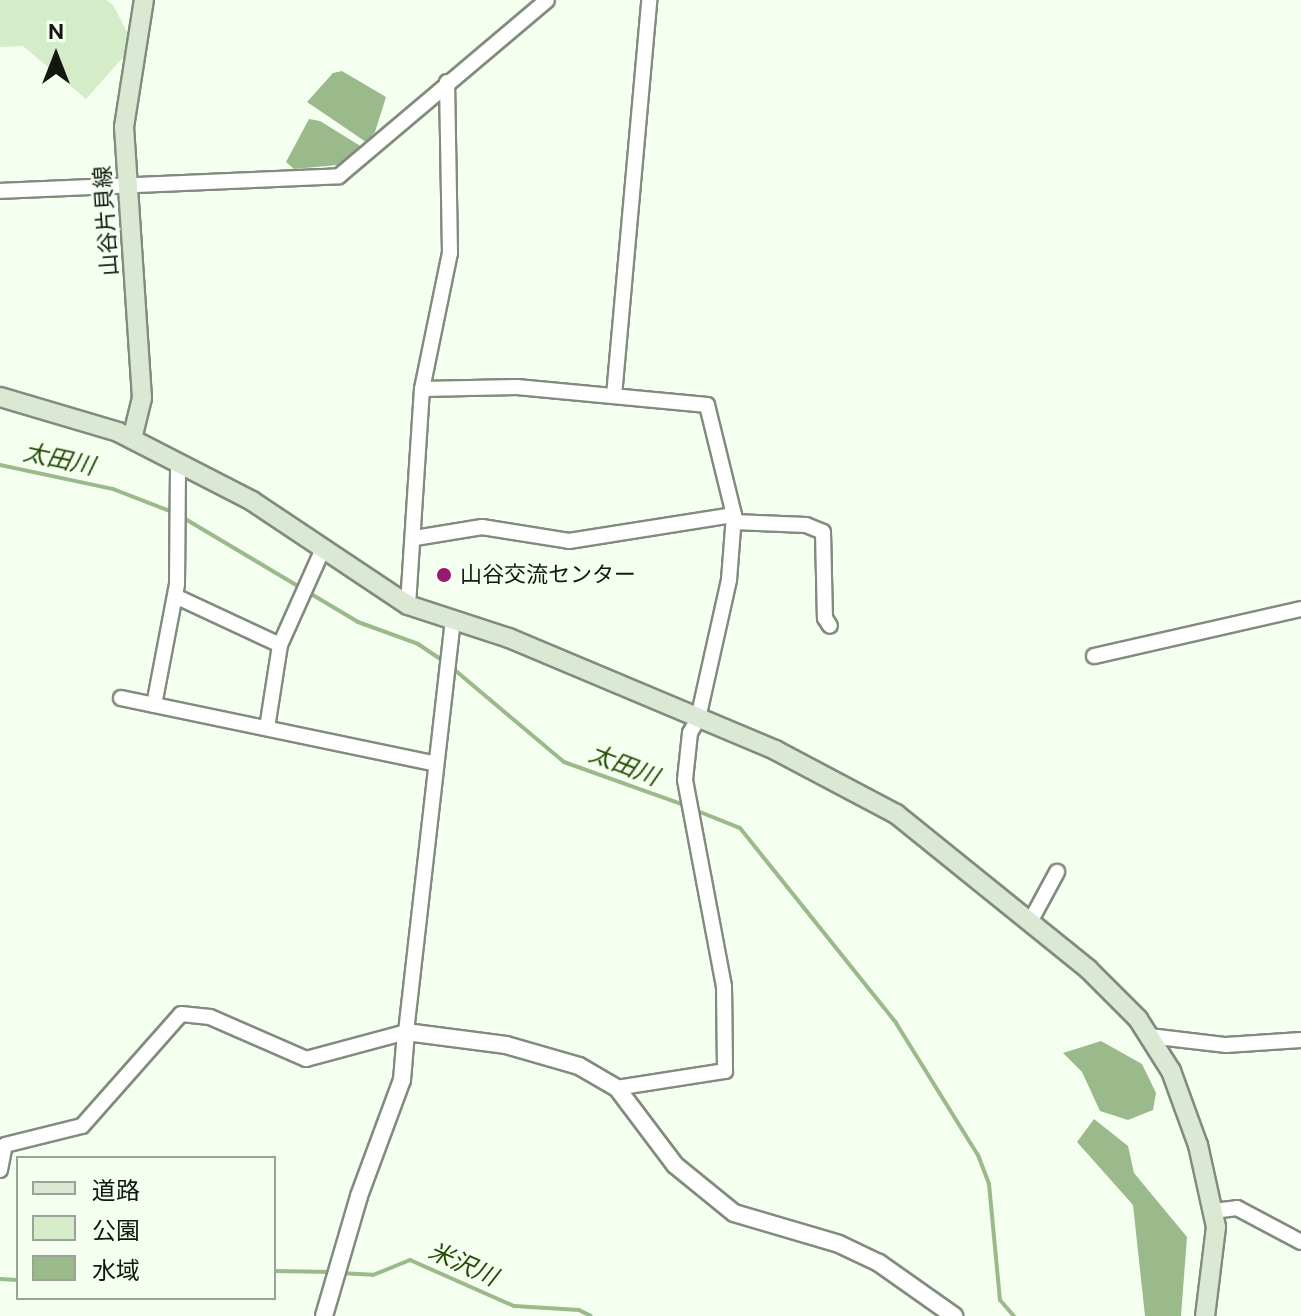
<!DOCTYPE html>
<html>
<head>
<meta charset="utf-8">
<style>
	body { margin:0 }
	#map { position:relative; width:1301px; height:1316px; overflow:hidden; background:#f5fff0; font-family:"DM Sans","Noto Sans JP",sans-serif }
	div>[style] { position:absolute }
	.green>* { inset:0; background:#d4ecc8 }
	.water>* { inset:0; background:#9bba8c }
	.stream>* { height:4px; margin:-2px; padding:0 2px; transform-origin:2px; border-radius:2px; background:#9bba8c }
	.roads { filter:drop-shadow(2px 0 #828b7e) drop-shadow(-2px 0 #828b7e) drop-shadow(0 2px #828b7e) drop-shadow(0 -2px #828b7e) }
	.minor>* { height:14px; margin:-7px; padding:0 7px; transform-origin:7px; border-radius:7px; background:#fff }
	.tertiary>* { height:16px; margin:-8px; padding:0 8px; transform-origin:8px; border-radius:8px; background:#fff }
	.secondary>* { height:18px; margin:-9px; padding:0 9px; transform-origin:9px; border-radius:9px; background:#dbe8d4 }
	.dots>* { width:22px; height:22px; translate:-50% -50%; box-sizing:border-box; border:4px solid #f5fff0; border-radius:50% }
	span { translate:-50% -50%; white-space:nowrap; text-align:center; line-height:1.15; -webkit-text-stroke:6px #f5fff0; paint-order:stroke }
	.street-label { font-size:22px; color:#131611 }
	.poi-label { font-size:22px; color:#131611 }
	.left { translate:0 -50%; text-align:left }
	.water-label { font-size:24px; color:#234a05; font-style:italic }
	.legend { position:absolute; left:16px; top:1156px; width:260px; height:144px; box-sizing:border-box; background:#f5fff0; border:2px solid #9ba297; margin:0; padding:10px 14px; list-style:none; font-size:24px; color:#131611 }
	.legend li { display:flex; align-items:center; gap:16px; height:40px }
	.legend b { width:40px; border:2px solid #9ba297 }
	.north { position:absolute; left:16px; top:16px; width:80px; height:80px; -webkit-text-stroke:6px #f5fff0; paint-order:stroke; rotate:0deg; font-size:22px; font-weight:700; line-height:32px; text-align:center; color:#131611 }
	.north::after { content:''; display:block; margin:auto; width:28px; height:36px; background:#131611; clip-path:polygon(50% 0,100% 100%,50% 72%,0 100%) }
</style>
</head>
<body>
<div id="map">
	<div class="green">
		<i style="clip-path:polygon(0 0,106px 0,113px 5px,134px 45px,86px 99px,23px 46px,0 47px)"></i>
	</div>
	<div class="water">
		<i style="clip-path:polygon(342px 71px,386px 97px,375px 132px,366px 142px,307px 102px,333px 73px)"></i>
		<i style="clip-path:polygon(309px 119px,320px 121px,362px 147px,348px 164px,294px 169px,286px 162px)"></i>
		<i style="clip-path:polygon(1101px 1041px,1142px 1064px,1156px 1093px,1153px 1110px,1128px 1120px,1100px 1111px,1082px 1072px,1063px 1053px)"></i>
		<i style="clip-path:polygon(1094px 1119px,1128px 1146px,1134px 1173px,1187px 1237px,1181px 1316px,1145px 1316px,1133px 1205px,1077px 1142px)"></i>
	</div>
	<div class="stream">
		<i style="left:0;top:465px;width:116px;rotate:12deg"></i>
		<i style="left:113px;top:489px;width:66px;rotate:21.2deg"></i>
		<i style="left:182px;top:517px;width:205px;rotate:30.8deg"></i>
		<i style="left:358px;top:622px;width:64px;rotate:20.1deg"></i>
		<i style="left:418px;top:644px;width:30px;rotate:34deg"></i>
		<i style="left:450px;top:666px;width:149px;rotate:40.1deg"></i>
		<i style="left:564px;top:762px;width:131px;rotate:19.7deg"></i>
		<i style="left:695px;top:810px;width:48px;rotate:21.8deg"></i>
		<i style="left:740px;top:828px;width:250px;rotate:51.3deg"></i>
		<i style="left:896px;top:1023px;width:155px;rotate:58.2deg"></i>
		<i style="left:978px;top:1155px;width:31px;rotate:69deg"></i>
		<i style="left:989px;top:1184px;width:117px;rotate:84.6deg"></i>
		<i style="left:1000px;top:1300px;width:21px;rotate:49deg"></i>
		<i style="left:274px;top:1271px;width:57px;rotate:1deg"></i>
		<i style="left:340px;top:1273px;width:33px;rotate:3deg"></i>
		<i style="left:373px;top:1275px;width:40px;rotate:-22deg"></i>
		<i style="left:410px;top:1260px;width:114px;rotate:23.9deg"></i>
		<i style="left:514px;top:1306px;width:65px;rotate:3.5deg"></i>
		<i style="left:579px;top:1310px;width:13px;rotate:27deg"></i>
		<i style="left:0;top:1279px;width:18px;rotate:3deg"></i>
	</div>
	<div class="roads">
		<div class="minor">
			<i style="left:0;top:191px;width:339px;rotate:-2.5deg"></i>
			<i style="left:339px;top:176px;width:272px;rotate:-40.2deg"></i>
			<i style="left:422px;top:389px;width:95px;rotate:-1.2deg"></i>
			<i style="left:517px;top:387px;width:191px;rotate:5.4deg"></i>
			<i style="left:707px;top:405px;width:113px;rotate:76.2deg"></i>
			<i style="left:734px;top:515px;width:65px;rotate:94.4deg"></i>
			<i style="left:729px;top:580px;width:142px;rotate:102.6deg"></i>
			<i style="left:698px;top:719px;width:16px;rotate:120deg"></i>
			<i style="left:690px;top:733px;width:47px;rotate:96.1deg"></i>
			<i style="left:685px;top:780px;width:210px;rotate:79.3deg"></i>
			<i style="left:724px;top:986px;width:85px;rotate:89.3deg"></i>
			<i style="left:725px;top:1071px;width:109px;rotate:171.1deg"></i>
			<i style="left:614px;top:396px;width:398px;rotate:-84.9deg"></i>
			<i style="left:734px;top:522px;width:72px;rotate:2.4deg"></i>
			<i style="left:806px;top:525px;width:18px;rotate:22deg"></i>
			<i style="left:823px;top:532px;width:86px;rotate:88.7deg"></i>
			<i style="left:825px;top:618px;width:9px;rotate:58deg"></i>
			<i style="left:415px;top:538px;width:68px;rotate:-9.3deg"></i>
			<i style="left:482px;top:527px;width:88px;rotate:9.1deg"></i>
			<i style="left:569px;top:541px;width:167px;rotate:-9deg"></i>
			<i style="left:175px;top:596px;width:116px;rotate:25deg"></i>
			<i style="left:280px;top:645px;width:84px;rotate:98.9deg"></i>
			<i style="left:408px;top:605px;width:216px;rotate:-86.3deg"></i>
			<i style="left:422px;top:389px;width:139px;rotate:-78.4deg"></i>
			<i style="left:450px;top:253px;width:171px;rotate:-91deg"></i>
			<i style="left:280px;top:645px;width:105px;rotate:-65.9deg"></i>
			<i style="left:1094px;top:656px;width:212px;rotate:-12.8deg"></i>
			<i style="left:121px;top:698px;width:319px;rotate:11.8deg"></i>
			<i style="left:154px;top:705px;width:123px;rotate:-79.2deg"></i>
			<i style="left:177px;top:584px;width:121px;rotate:-89.5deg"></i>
			<i style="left:1030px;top:922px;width:57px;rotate:-61.6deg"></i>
			<i style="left:1149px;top:1036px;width:78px;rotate:6.7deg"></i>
			<i style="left:1226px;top:1045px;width:75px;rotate:-3.8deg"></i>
			<i style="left:0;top:1170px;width:25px;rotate:-79deg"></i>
			<i style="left:5px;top:1145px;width:79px;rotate:-13.9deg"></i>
			<i style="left:82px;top:1126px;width:149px;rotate:-48.5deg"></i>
			<i style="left:181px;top:1014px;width:29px;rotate:6deg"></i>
			<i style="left:210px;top:1017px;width:105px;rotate:23.6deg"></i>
			<i style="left:306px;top:1059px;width:104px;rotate:-15.1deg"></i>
			<i style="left:406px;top:1032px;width:415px;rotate:-83.5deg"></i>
			<i style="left:1213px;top:1211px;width:24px;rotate:-7deg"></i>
			<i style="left:1237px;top:1208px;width:72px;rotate:28deg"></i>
		</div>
		<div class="tertiary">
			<i style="left:324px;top:1316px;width:125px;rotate:-73.7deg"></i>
			<i style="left:359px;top:1196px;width:124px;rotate:-69.7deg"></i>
			<i style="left:402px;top:1080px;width:48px;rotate:-85.2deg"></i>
			<i style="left:406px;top:1032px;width:101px;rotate:7.4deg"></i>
			<i style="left:506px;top:1045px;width:76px;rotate:16deg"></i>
			<i style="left:579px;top:1066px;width:44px;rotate:30.1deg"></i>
			<i style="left:617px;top:1088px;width:96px;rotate:53deg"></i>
			<i style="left:675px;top:1165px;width:76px;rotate:39.1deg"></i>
			<i style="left:734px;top:1213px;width:109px;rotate:16.4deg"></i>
			<i style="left:839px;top:1244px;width:44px;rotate:25.4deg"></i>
			<i style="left:879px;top:1263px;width:92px;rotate:35.2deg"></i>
		</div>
		<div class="secondary">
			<i style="left:0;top:397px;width:123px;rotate:16.5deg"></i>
			<i style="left:118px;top:432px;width:151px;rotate:27.2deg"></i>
			<i style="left:252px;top:501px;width:187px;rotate:33.7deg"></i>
			<i style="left:408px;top:605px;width:106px;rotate:18.1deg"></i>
			<i style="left:509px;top:638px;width:289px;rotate:22.8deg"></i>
			<i style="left:775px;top:750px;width:137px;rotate:27.9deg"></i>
			<i style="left:896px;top:814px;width:247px;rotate:38.9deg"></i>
			<i style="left:1088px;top:969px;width:71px;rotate:45deg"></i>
			<i style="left:1138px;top:1019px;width:62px;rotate:57.6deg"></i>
			<i style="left:1171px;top:1071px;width:79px;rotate:70deg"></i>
			<i style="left:1198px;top:1145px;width:84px;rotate:77.6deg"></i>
			<i style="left:1216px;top:1227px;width:90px;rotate:97deg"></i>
			<i style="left:132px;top:439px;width:42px;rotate:-76.3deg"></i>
			<i style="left:142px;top:398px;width:272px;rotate:-93.8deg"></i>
			<i style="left:124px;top:127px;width:129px;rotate:-81.1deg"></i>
		</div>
	</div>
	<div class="dots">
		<i style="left:444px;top:575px;background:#99196f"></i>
	</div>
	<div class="street-label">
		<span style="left:106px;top:221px;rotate:-94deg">山谷片貝線</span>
	</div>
	<div class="poi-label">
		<span class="left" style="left:460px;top:575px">山谷交流センター</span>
	</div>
	<div class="water-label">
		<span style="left:59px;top:459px;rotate:12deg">太田川</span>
		<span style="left:624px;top:765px;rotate:21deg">太田川</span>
		<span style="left:463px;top:1264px;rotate:24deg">米沢川</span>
	</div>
	<ul class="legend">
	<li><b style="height:10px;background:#dbe8d4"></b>道路</li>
	<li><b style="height:22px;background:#d4ecc8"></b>公園</li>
	<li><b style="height:22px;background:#9bba8c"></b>水域</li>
	</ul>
	<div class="north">N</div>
</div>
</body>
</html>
